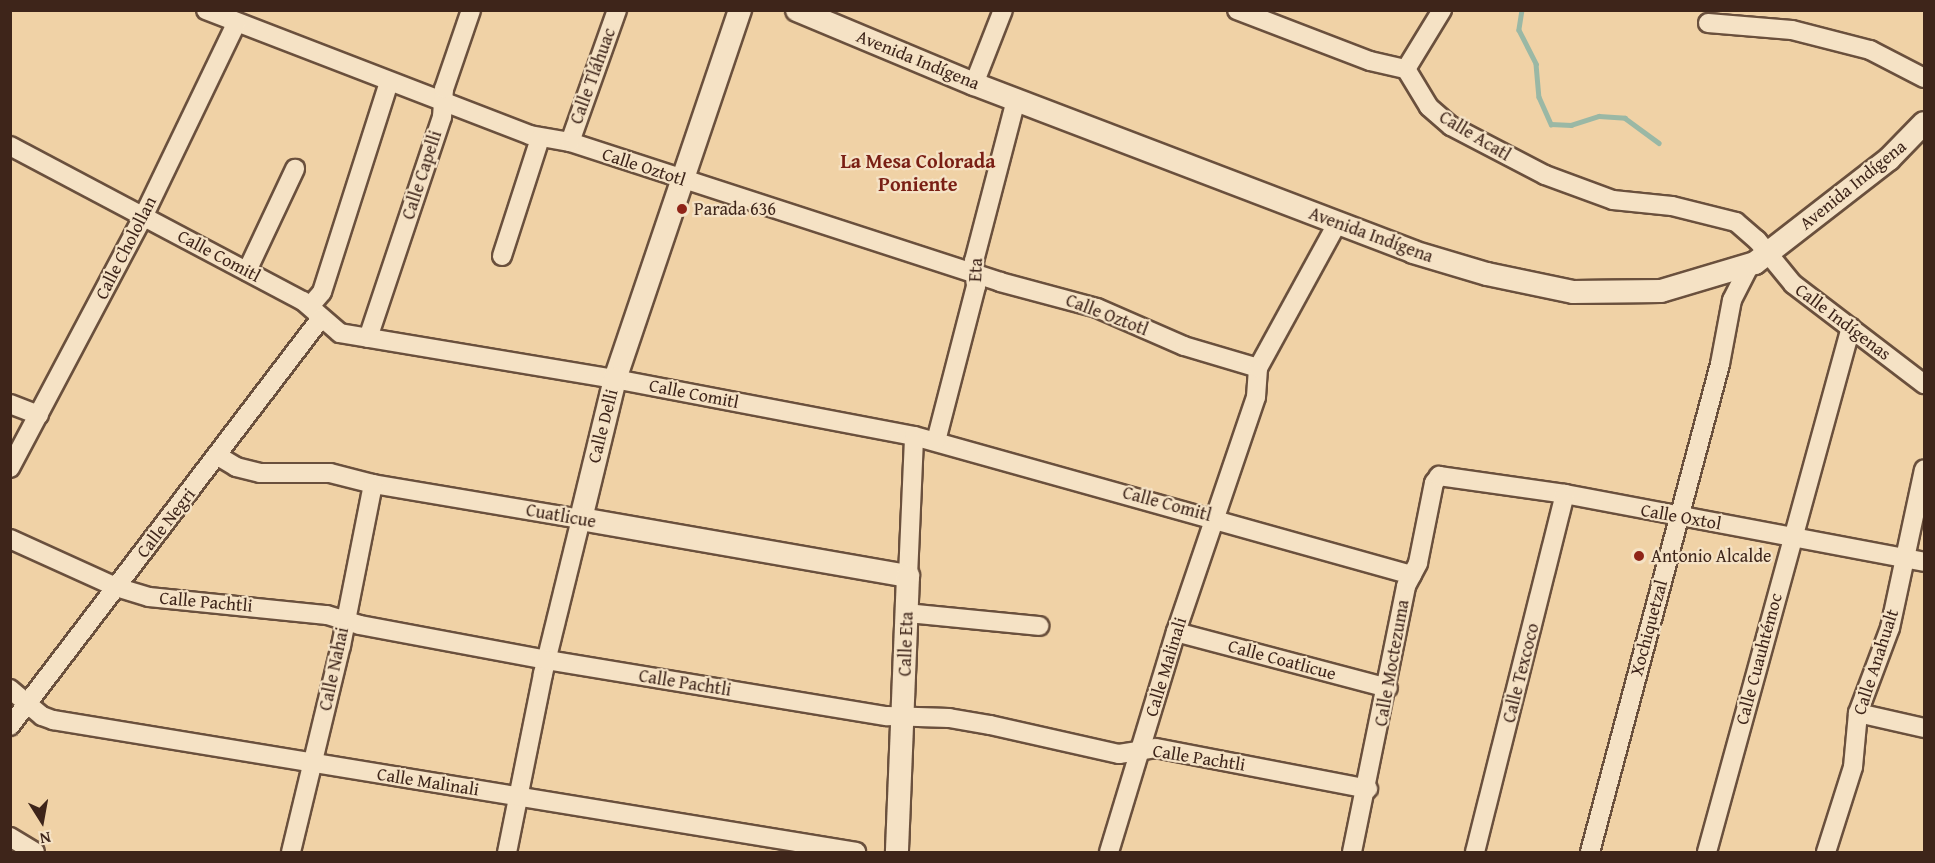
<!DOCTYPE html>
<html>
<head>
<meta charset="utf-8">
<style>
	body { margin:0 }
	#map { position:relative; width:1935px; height:863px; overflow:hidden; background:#f0d2a6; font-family:"Gentium Book Plus",serif }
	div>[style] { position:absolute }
	.stream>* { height:4.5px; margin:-2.25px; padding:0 2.25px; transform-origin:2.25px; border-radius:2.25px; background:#9ab8a5 }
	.roads { filter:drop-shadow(2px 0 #6a503d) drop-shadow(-2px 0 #6a503d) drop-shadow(0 2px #6a503d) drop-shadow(0 -2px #6a503d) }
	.minor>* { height:18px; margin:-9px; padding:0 9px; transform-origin:9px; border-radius:9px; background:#f5e2c5 }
	.tertiary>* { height:22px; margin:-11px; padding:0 11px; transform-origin:11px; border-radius:11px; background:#f5e2c5 }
	.dots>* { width:16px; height:16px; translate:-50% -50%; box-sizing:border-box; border:3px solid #f5e2c5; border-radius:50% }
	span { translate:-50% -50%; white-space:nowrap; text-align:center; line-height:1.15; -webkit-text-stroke:4.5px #f5e2c5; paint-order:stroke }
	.street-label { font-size:18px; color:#3e251a }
	.poi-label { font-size:18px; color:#3e251a }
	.left { translate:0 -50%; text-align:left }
	.neighbourhood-label { font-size:20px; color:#7a1f14; font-weight:700 }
	.frame { position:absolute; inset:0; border:12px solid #3e251a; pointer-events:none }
	.north { position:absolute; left:12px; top:791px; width:60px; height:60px; -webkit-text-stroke:4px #f5e2c5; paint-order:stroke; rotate:169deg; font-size:16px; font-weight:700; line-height:24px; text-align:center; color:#3e251a }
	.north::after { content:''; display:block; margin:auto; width:21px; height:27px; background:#3e251a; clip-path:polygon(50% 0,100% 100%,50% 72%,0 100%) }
</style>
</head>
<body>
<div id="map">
	<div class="stream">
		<i style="left:1522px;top:10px;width:20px;rotate:99deg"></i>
		<i style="left:1519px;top:30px;width:38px;rotate:63deg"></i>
		<i style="left:1536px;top:64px;width:33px;rotate:85deg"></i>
		<i style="left:1539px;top:97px;width:30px;rotate:66deg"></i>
		<i style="left:1551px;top:124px;width:20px;rotate:3deg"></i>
		<i style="left:1571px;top:125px;width:29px;rotate:-18deg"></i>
		<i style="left:1599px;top:116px;width:26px;rotate:4deg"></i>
		<i style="left:1625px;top:118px;width:42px;rotate:36.3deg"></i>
	</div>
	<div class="roads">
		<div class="minor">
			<i style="left:206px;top:10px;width:347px;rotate:21.1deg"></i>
			<i style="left:530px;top:135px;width:41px;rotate:9.9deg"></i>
			<i style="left:570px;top:142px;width:452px;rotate:18deg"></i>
			<i style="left:1000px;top:282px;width:100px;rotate:15deg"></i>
			<i style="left:1097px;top:308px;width:95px;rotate:23.6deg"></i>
			<i style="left:1184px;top:346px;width:77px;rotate:16.6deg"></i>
			<i style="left:1237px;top:10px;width:142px;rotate:21deg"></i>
			<i style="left:1370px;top:61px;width:37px;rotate:13deg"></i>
			<i style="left:1406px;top:69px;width:44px;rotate:58.8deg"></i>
			<i style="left:1429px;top:107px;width:29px;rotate:41deg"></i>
			<i style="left:1451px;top:126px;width:106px;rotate:27.5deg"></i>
			<i style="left:1545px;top:175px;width:72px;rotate:20.2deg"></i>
			<i style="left:1613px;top:200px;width:59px;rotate:5.8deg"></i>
			<i style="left:1672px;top:206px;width:66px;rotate:14deg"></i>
			<i style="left:1736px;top:222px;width:28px;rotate:41deg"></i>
			<i style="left:1757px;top:240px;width:57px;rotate:50.7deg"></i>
			<i style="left:1793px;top:284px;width:165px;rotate:37.4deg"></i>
			<i style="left:1708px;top:23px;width:84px;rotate:4.8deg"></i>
			<i style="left:1792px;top:30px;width:81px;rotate:14.4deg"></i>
			<i style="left:1870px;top:50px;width:61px;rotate:27.4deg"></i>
			<i style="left:1406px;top:69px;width:69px;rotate:-58.6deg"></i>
			<i style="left:974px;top:84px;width:79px;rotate:-68.6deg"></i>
			<i style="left:570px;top:142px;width:140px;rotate:-70.4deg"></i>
			<i style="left:10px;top:146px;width:331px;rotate:27.9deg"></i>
			<i style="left:303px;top:301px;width:49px;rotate:40.9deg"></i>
			<i style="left:340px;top:333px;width:279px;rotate:9.5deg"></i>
			<i style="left:615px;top:379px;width:304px;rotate:10.8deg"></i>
			<i style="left:914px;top:436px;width:517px;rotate:15.6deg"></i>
			<i style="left:502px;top:256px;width:124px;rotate:-72.1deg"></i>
			<i style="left:247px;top:271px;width:113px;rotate:-64.8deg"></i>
			<i style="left:310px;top:306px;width:18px;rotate:-49deg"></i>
			<i style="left:322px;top:292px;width:220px;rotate:-72.3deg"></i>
			<i style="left:368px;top:338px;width:233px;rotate:-71.5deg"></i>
			<i style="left:442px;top:117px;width:28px;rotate:-86deg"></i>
			<i style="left:444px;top:89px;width:83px;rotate:-71.1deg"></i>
			<i style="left:10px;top:404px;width:31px;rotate:21deg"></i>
			<i style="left:936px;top:441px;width:160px;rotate:-75.5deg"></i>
			<i style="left:976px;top:286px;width:25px;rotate:-95deg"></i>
			<i style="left:974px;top:261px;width:166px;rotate:-75.4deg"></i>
			<i style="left:218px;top:456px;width:21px;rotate:31deg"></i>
			<i style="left:236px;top:467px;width:25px;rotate:14deg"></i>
			<i style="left:260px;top:473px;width:70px"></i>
			<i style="left:330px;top:473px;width:44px;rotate:14.3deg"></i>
			<i style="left:373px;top:484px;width:211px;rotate:9.6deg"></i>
			<i style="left:581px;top:519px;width:160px;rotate:103.8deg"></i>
			<i style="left:543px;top:674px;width:182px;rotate:101.4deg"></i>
			<i style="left:10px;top:468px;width:286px;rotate:-62.1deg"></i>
			<i style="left:144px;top:215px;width:212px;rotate:-64.3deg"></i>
			<i style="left:10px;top:539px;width:116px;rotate:24.4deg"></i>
			<i style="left:116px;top:587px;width:34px;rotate:17deg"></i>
			<i style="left:149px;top:597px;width:179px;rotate:5.8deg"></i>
			<i style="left:327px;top:615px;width:34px;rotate:17deg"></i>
			<i style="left:360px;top:625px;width:190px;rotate:10.6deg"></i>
			<i style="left:547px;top:660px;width:345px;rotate:9.4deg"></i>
			<i style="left:887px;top:716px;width:62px;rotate:1.8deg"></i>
			<i style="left:949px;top:718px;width:42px;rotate:9.7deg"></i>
			<i style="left:990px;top:725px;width:132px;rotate:12.7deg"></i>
			<i style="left:1119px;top:754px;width:37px;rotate:-9deg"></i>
			<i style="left:1156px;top:748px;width:216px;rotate:10.9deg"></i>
			<i style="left:908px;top:576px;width:140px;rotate:-87.5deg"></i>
			<i style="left:907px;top:613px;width:133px;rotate:5.6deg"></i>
			<i style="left:1176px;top:632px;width:219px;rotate:14.8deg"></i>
			<i style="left:10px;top:689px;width:42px;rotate:40.2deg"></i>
			<i style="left:42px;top:716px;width:12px;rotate:20deg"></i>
			<i style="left:53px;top:720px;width:814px;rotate:9.33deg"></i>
			<i style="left:1858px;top:713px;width:68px;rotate:12.8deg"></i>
			<i style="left:10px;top:726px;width:513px;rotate:-52.68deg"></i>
			<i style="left:10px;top:837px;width:29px;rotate:31deg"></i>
			<i style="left:291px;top:852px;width:212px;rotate:-76.4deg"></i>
			<i style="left:341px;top:646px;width:165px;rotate:-78.8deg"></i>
			<i style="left:1109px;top:852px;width:230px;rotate:-73.1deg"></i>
			<i style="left:1176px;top:632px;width:248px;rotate:-71.2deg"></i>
			<i style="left:1256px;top:397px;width:29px;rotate:-86deg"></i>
			<i style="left:1258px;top:368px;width:164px;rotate:-61.3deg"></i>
			<i style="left:1352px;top:852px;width:271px;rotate:-78.5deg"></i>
			<i style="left:1406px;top:586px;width:26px;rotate:-62deg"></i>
			<i style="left:1418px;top:563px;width:82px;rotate:-78.7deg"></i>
			<i style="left:1434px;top:483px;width:9px;rotate:-54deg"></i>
			<i style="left:1439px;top:476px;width:127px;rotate:8.1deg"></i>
			<i style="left:1565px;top:494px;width:365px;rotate:10.7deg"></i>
			<i style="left:1475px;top:852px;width:369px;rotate:-75.9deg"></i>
			<i style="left:1590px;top:852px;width:505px;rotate:-75.08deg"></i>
			<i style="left:1720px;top:364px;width:65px;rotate:-79.4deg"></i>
			<i style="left:1732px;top:300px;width:38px;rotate:-63deg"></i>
			<i style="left:1707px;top:852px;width:544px;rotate:-74.66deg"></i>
			<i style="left:1826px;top:852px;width:89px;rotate:-72.4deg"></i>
			<i style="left:1853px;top:767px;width:54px;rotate:-84.7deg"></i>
			<i style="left:1858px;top:713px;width:91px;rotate:-69.4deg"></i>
			<i style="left:1890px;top:628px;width:162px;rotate:-77.9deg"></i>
		</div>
		<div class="tertiary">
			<i style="left:740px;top:10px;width:390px;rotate:108.7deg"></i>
			<i style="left:615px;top:379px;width:144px;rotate:103.7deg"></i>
			<i style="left:581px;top:519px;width:332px;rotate:9.9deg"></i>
			<i style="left:908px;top:576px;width:276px;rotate:92.3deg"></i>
			<i style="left:797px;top:10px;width:192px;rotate:22.7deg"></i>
			<i style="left:974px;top:84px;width:470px;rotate:20.9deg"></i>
			<i style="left:1413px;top:252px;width:77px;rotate:16.6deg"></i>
			<i style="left:1487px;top:274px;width:88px;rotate:11.8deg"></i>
			<i style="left:1573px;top:292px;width:88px;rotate:-0.7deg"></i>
			<i style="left:1661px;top:291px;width:98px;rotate:-16.6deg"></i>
			<i style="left:1755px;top:263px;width:170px;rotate:-37.8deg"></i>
			<i style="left:1889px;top:159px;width:50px;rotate:-45.8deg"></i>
		</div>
	</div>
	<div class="dots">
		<i style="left:682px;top:209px;background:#8f2418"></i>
		<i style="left:1639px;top:556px;background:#8f2418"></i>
	</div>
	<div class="street-label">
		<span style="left:918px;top:60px;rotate:22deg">Avenida Indígena</span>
		<span style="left:593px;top:76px;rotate:-70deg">Calle Tláhuac</span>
		<span style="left:1475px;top:136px;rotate:31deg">Calle Acatl</span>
		<span style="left:644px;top:167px;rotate:18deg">Calle Oztotl</span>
		<span style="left:422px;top:175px;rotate:-72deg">Calle Capelli</span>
		<span style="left:1853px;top:185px;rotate:-39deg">Avenida Indígena</span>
		<span style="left:1371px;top:235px;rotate:20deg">Avenida Indígena</span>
		<span style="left:126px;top:248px;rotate:-63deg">Calle Cholollan</span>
		<span style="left:219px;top:256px;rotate:28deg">Calle Comitl</span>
		<span style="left:976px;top:270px;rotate:-87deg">Eta</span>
		<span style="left:1107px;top:315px;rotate:21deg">Calle Oztotl</span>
		<span style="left:1843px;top:322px;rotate:37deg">Calle Indígenas</span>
		<span style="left:694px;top:394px;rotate:11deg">Calle Comitl</span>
		<span style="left:603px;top:426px;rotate:-76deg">Calle Delli</span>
		<span style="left:1167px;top:504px;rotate:15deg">Calle Comitl</span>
		<span style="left:561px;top:516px;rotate:10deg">Cuatlicue</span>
		<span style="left:1681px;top:517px;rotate:10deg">Calle Oxtol</span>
		<span style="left:166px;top:523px;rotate:-52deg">Calle Negri</span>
		<span style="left:206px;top:602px;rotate:5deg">Calle Pachtli</span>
		<span style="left:1649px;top:628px;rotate:-75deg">Xochiquetzal</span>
		<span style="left:906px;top:644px;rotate:-88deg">Calle Eta</span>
		<span style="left:1759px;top:659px;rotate:-75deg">Calle Cuauhtémoc</span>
		<span style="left:1282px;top:660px;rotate:15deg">Calle Coatlicue</span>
		<span style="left:1876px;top:662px;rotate:-72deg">Calle Anahualt</span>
		<span style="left:1392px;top:663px;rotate:-80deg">Calle Moctezuma</span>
		<span style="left:1166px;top:667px;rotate:-73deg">Calle Malinali</span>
		<span style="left:334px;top:669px;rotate:-78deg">Calle Nahai</span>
		<span style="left:1521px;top:673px;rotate:-76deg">Calle Texcoco</span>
		<span style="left:685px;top:683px;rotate:9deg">Calle Pachtli</span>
		<span style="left:1199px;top:758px;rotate:9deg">Calle Pachtli</span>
		<span style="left:428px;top:782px;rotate:9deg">Calle Malinali</span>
	</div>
	<div class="poi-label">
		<span class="left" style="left:694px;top:209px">Parada 636</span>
		<span class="left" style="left:1651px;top:556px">Antonio Alcalde</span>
	</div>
	<div class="neighbourhood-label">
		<span style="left:918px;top:172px">La Mesa Colorada<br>Poniente</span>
	</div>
	<div class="frame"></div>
	<div class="north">N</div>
</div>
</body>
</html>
